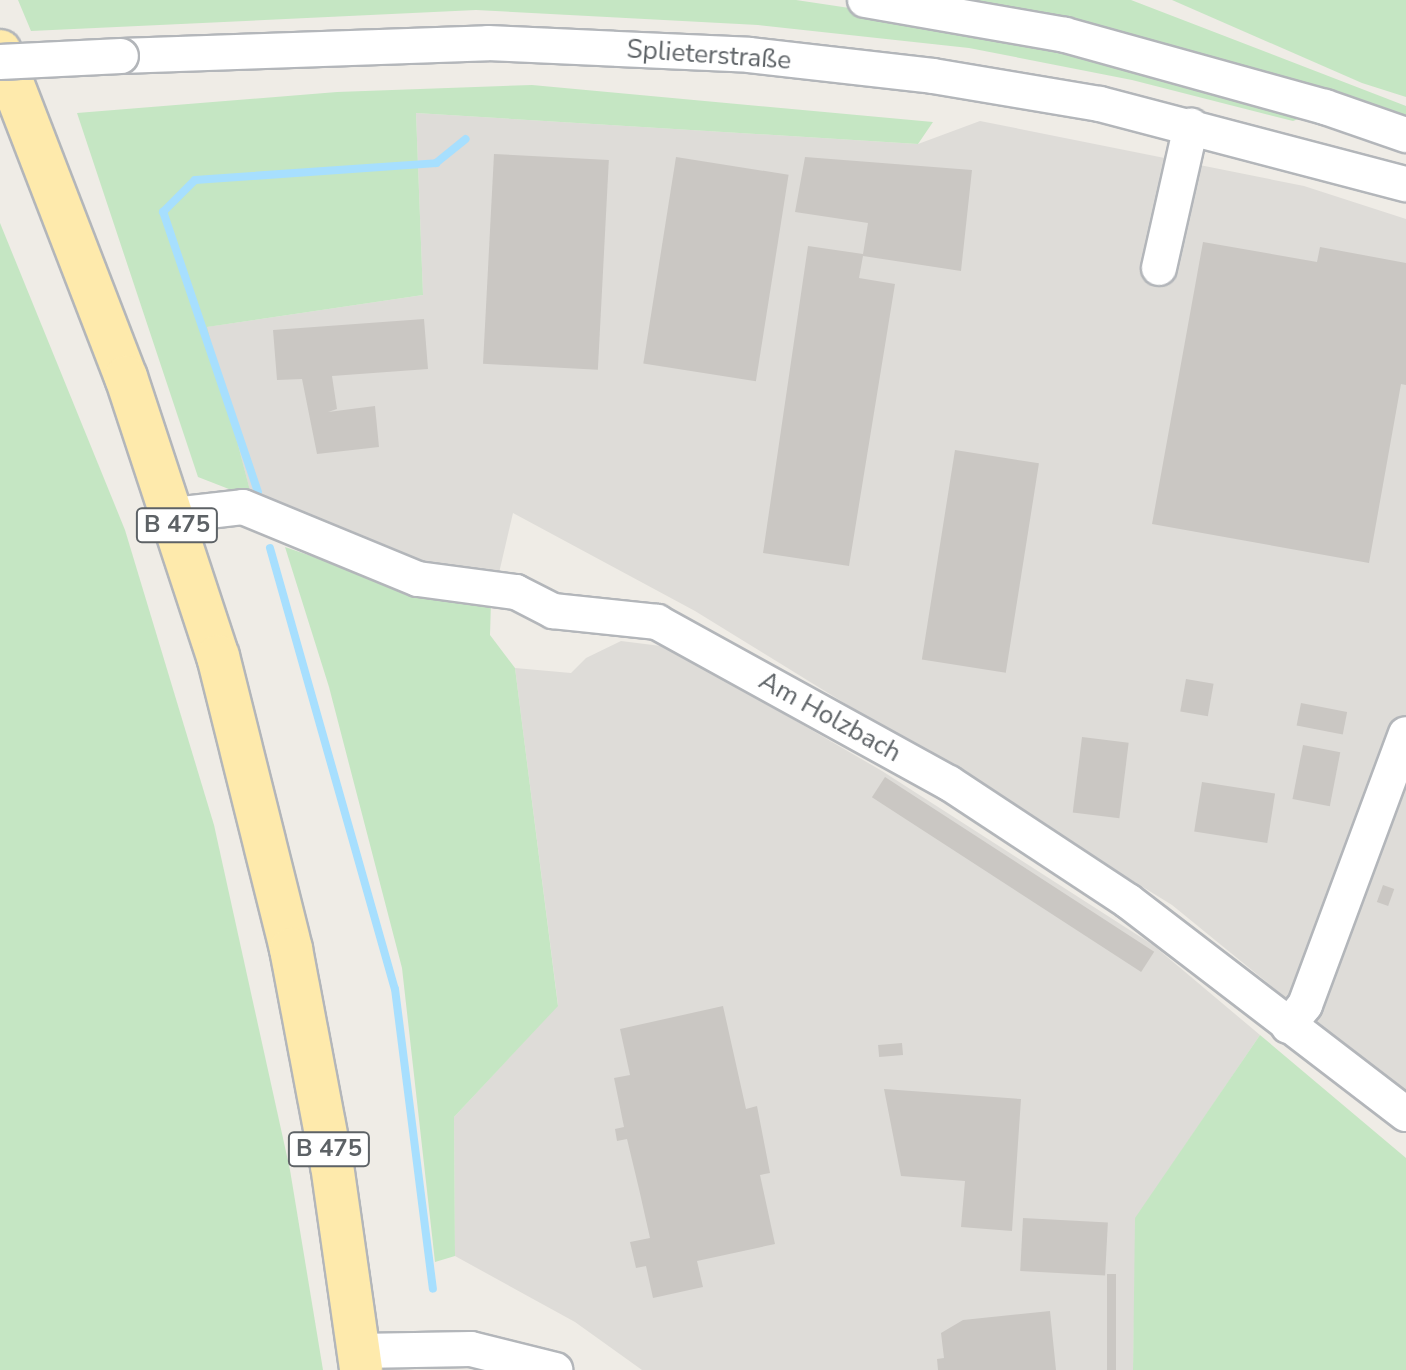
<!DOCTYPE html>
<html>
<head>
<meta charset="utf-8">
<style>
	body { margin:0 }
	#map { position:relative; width:1406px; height:1370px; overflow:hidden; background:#efece6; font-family:"Nunito Sans",sans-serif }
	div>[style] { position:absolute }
	.industrial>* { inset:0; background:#dedcd8 }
	.green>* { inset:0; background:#c5e6c3 }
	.stream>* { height:8px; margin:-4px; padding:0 4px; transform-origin:4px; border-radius:4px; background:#a7dffe }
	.building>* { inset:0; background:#cac7c3; transform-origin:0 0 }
	.roads { filter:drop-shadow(2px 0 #b3b6ba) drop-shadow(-2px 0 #b3b6ba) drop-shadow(0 2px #b3b6ba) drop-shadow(0 -2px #b3b6ba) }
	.minor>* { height:34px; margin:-17px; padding:0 17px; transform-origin:17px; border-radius:17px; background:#fff }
	.major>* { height:42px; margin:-21px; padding:0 21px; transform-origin:21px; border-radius:21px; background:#feeaac }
	.bridges { filter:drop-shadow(2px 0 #b3b6ba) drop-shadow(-2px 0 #b3b6ba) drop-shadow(0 2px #b3b6ba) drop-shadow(0 -2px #b3b6ba) }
	.minor-bridge>* { height:34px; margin:-17px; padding:0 17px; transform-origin:17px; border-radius:17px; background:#fff }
	span { translate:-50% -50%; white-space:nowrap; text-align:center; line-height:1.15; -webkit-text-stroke:6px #fff; paint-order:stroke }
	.shield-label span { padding:2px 6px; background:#fff; border:2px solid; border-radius:6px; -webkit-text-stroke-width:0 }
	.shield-label { font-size:24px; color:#5d6266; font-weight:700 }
	.street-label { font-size:26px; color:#5d6266 }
</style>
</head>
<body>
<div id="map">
	<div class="industrial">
		<i style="clip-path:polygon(416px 113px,918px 144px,980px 121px,1304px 186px,1406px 219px,1406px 1096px,1172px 905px,695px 611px,513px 513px,499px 573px,422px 563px,252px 498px,206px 327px,423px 295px)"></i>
		<i style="clip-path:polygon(621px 641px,669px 647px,882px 771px,1153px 945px,1260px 1035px,1136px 1218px,1133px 1370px,642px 1370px,575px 1322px,455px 1256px,454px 1117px,558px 1005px,515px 668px,571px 673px,586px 658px)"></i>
	</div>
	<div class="green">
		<i style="clip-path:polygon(18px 0,796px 0,943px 22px,1312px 114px,1293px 121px,1132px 80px,969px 48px,758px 25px,476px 10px,31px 31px)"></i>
		<i style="clip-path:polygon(957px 0,1131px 0,1406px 106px,1406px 125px,1101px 27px)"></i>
		<i style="clip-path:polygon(1172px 0,1406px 0,1406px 97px,1362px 83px)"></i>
		<i style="clip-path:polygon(532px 85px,933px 122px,918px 144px,416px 113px,423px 295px,207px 327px,252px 498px,198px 477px,77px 113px,337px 92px)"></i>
		<i style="clip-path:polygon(0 223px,125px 530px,214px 825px,290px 1170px,323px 1370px,0 1370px)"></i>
		<i style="clip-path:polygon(285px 547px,413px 591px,491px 602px,490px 635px,515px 668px,558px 1006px,454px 1117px,455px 1256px,435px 1262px,402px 968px,329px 687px)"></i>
		<i style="clip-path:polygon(1260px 1035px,1406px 1158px,1406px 1370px,1133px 1370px,1135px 1218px)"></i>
	</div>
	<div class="stream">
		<i style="left:258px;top:492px;width:296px;rotate:-108.7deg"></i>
		<i style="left:163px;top:212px;width:45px;rotate:-45deg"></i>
		<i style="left:195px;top:180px;width:242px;rotate:-4deg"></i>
		<i style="left:436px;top:163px;width:38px;rotate:-39deg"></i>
		<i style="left:270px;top:548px;width:458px;rotate:74.2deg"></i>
		<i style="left:395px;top:989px;width:302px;rotate:82.8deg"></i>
	</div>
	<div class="building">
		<i style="left:494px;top:154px;width:115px;height:210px;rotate:3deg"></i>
		<i style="left:676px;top:157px;width:114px;height:209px;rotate:9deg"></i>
		<i style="clip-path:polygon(805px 157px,972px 170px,961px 271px,863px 256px,859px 278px,895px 284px,849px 566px,763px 553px,808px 246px,863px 254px,868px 223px,795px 212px)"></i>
		<i style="clip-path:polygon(1203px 242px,1317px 262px,1320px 247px,1406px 263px,1406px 385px,1401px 384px,1369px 563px,1152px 524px)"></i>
		<i style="clip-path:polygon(424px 319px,428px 369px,332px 376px,337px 409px,328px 412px,375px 406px,379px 447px,317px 454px,302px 379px,277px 380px,273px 330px)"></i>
		<i style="left:955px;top:450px;width:85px;height:212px;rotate:9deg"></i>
		<i style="left:1186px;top:679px;width:28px;height:33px;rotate:10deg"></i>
		<i style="left:1301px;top:703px;width:47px;height:23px;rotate:11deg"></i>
		<i style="left:1082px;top:737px;width:47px;height:76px;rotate:7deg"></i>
		<i style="left:1303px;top:745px;width:38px;height:55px;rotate:11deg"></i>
		<i style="left:885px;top:777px;width:321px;height:24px;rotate:33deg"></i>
		<i style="left:1202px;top:782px;width:74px;height:50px;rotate:9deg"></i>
		<i style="left:1383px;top:885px;width:12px;height:18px;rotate:20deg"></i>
		<i style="clip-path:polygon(723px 1006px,746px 1109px,757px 1106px,770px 1173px,760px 1175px,775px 1244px,697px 1261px,703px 1287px,653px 1298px,646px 1266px,636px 1268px,630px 1242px,650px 1238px,639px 1189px,627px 1139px,617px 1141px,615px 1129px,624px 1127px,614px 1078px,630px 1075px,620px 1029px)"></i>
		<i style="left:902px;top:1043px;width:12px;height:24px;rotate:85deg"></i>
		<i style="clip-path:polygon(884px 1089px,1021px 1099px,1012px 1231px,961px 1227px,965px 1181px,901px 1176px)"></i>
		<i style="left:1023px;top:1218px;width:85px;height:53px;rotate:3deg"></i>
		<i style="left:1107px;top:1274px;width:9px;height:96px"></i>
		<i style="clip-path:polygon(1050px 1311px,1056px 1370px,938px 1370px,937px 1359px,944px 1358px,941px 1333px,963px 1320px)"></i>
	</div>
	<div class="roads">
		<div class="minor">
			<i style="left:865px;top:0;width:203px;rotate:9.9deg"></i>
			<i style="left:1065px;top:35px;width:270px;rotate:15.5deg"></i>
			<i style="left:1325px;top:107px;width:86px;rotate:19.1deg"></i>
			<i style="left:121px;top:56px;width:367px;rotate:-2deg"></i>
			<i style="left:488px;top:43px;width:261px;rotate:2.6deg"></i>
			<i style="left:749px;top:55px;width:185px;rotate:6.5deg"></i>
			<i style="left:933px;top:76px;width:169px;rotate:9.5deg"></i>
			<i style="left:1100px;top:104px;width:316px;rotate:14.7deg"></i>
			<i style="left:1159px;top:268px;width:146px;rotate:-77.3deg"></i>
			<i style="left:174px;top:515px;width:69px;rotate:-6.6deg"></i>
			<i style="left:243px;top:507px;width:189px;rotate:22.4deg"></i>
			<i style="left:418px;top:579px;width:99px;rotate:7.6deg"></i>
			<i style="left:516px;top:592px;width:42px;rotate:27.2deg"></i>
			<i style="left:553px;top:611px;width:105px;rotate:6deg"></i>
			<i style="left:657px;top:622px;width:333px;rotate:28.9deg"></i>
			<i style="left:949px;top:783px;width:214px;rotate:33.4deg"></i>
			<i style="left:1128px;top:901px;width:350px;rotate:37.5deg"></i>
			<i style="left:1288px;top:1026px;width:27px;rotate:-51deg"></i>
			<i style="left:1305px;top:1005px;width:289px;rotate:-69.6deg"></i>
			<i style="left:359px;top:1351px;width:112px;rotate:-1deg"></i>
			<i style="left:471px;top:1349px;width:87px;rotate:14deg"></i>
		</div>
		<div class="major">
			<i style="left:0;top:51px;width:350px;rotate:68.9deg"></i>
			<i style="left:126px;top:377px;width:294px;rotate:71.8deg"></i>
			<i style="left:218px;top:656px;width:302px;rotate:76deg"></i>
			<i style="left:291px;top:949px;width:220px;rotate:79.3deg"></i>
			<i style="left:332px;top:1165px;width:207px;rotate:81.9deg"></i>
		</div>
	</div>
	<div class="bridges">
		<div class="minor-bridge">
			<i style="left:0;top:62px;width:121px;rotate:-2.8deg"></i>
		</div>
	</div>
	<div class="shield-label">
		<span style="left:177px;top:525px">B 475</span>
		<span style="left:329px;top:1149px">B 475</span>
	</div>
	<div class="street-label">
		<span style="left:709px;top:55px;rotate:4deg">Splieterstraße</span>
		<span style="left:830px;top:717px;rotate:29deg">Am Holzbach</span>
	</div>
</div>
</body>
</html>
